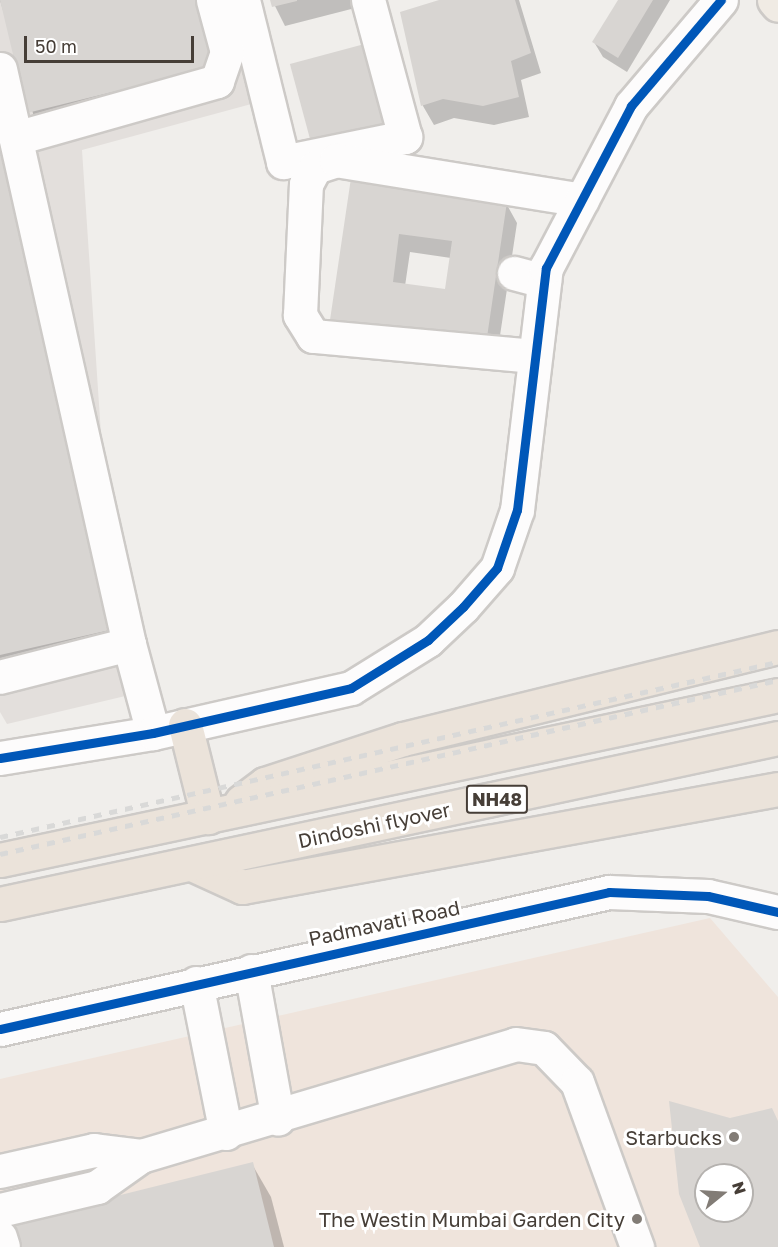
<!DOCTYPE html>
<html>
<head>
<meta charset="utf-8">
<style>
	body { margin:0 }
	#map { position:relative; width:778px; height:1247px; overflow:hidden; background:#f0eeeb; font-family:"Golos Text",sans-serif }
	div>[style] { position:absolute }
	.commercial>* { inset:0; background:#efe4dc }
	.industrial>* { inset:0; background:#e3dfdc }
	.shadow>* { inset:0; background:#0003 }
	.building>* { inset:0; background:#d8d5d2; transform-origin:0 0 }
	.roads { filter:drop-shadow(2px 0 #cdcac7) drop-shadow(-2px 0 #cdcac7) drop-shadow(0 2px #cdcac7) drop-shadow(0 -2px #cdcac7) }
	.minor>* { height:33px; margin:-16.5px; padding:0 16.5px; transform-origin:16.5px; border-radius:16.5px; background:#fdfcfc }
	.major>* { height:33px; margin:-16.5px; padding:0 16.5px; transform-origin:16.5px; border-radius:16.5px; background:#f0ebe4 }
	.highway>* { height:33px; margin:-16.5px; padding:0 16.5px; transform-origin:16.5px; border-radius:16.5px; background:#ebe3da }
	.rail>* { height:4.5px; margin-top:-2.25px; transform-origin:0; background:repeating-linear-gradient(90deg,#d9d9d8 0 8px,transparent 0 16px) }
	.cycleway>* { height:9px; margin:-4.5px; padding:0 4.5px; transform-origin:4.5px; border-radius:4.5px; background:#0057b8 }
	.dots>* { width:16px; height:16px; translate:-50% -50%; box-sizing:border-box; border:3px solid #fff; border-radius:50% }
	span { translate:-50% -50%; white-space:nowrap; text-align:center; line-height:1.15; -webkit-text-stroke:6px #fff; paint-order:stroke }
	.shield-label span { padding:2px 4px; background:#fff; border:2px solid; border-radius:4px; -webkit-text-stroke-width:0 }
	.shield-label { font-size:18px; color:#463e37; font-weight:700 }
	.street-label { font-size:20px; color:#463e37 }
	.poi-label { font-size:20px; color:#463e37 }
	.right { translate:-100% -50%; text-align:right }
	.north { position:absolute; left:694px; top:1163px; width:60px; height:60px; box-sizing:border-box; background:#fff; border:2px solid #b5b2af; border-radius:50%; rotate:72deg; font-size:16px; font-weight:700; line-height:24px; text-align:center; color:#463e37 }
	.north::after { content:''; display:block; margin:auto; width:21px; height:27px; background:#827c76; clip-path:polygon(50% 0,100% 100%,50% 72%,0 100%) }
	.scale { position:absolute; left:24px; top:36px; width:170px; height:27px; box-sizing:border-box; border:3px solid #463e37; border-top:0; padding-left:8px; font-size:18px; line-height:21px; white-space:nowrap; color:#463e37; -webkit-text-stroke:4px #fff; paint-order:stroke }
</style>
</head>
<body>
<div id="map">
	<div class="commercial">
		<i style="clip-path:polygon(evenodd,710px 918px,778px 997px,778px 1247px,0 1247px,0 1079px,710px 918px,706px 1175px,742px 1175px,742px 1211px,706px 1211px,706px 1175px)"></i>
	</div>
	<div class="industrial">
		<i style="clip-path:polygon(0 0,227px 0,255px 103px,82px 150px,101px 434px,155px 689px,7px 724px,0 712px)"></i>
	</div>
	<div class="shadow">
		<i style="clip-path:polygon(0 0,225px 81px,37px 127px)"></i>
		<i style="clip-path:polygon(272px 0,361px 0,363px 6px,285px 26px)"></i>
		<i style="clip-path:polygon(445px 0,519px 0,541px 73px,521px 80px,529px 117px,494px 125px,454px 118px,434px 125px,423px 106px,401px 13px)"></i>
		<i style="clip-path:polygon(619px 0,670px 0,627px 72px,603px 57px,594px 42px)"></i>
		<i style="clip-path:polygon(0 73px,130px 642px,0 672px)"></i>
		<i style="clip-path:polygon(evenodd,352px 180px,506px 203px,517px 223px,496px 362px,343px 339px,332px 320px,352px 180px,410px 252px,451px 258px,447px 291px,405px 286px,410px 252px)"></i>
		<i style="clip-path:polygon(252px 1164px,271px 1197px,284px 1247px,0 1247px)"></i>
	</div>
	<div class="building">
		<i style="clip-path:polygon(0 0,202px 0,218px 66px,27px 113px)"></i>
		<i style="clip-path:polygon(270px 0,297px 0,297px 1px,272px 7px)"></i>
		<i style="clip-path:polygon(439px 0,515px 0,531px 53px,511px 61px,519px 97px,483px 106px,443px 99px,421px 106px,400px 12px)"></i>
		<i style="clip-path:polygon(618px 0,653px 0,618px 58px,592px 42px)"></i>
		<i style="left:372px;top:42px;width:86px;height:85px;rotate:75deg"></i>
		<i style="clip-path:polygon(0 95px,123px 627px,0 655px)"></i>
		<i style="clip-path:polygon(evenodd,351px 178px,507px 202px,486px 344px,330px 320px,351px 178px,399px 234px,452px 241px,445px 289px,393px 282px,399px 234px)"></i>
		<i style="clip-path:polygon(evenodd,669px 1101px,730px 1118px,772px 1108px,778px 1121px,778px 1247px,700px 1247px,679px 1194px,669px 1101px,706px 1175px,742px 1175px,742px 1211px,706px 1211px,706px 1175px)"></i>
		<i style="clip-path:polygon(253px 1162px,274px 1247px,0 1247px,0 1225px)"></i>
	</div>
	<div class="roads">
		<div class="minor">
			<i style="left:243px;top:0;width:167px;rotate:76.1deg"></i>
			<i style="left:283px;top:162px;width:125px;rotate:-11.6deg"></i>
			<i style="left:405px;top:137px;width:142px;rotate:-105.1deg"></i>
			<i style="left:0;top:69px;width:589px;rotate:77.36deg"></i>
			<i style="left:129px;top:644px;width:133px;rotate:165.7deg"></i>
			<i style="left:16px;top:138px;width:209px;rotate:-15.8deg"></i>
			<i style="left:217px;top:81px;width:31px;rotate:-71deg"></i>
			<i style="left:227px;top:52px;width:54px;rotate:-105.1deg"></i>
			<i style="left:514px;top:273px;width:31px;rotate:15deg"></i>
			<i style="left:534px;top:356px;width:222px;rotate:-174.8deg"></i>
			<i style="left:313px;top:336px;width:25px;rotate:-122deg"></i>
			<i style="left:300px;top:315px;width:131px;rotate:-87.4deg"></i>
			<i style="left:306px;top:184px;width:19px;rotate:-62deg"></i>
			<i style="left:315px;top:167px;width:22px;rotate:-18deg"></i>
			<i style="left:336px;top:160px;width:249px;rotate:9.2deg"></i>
			<i style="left:129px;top:644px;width:92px;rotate:74.9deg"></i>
			<i style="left:0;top:758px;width:155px;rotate:-9.3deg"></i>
			<i style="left:153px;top:733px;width:203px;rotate:-12.8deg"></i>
			<i style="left:351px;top:688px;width:91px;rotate:-31.9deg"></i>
			<i style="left:428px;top:640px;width:48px;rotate:-43.3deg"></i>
			<i style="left:463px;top:607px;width:52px;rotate:-48.9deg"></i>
			<i style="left:497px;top:568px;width:61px;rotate:-71deg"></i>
			<i style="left:517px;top:510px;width:244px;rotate:-83.2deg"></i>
			<i style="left:546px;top:268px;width:183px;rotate:-62.3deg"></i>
			<i style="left:631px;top:106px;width:139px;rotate:-49.7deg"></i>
			<i style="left:251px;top:971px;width:150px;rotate:79.7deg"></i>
			<i style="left:196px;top:983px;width:153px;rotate:78.7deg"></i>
			<i style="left:0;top:1029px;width:624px;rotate:-12.68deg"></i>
			<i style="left:609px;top:892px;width:99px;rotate:2.3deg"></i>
			<i style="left:708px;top:896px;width:72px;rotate:12.9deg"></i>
			<i style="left:0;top:1171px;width:96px;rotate:-12.6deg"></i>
			<i style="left:94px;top:1150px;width:47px;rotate:7.3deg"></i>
			<i style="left:0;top:1210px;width:100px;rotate:-13.3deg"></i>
			<i style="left:97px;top:1187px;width:54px;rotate:-35.2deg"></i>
			<i style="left:141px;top:1156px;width:391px;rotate:-16.6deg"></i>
			<i style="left:516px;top:1044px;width:28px;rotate:8deg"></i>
			<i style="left:544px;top:1048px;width:47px;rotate:45.9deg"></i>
			<i style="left:577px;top:1082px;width:176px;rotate:70deg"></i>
			<i style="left:0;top:1237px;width:10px;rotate:73deg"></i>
		</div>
		<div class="major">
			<i style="left:774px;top:0;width:6px;rotate:51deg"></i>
		</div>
		<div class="highway">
			<i style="left:185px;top:725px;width:95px;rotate:76deg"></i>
			<i style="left:241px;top:802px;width:30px;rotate:-37deg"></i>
			<i style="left:265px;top:784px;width:145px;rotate:-18.1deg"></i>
			<i style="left:403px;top:739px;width:386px;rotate:-13.8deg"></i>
			<i style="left:0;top:860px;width:795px;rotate:-11.97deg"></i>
			<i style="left:194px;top:865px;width:53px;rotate:24.6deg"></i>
			<i style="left:242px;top:887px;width:545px;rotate:-10.36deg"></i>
			<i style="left:0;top:904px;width:796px;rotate:-12.04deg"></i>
		</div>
	</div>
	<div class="rail">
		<i style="left:0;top:837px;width:797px;rotate:-12.68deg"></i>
		<i style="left:0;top:854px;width:797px;rotate:-12.61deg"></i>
	</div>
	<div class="cycleway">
		<i style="left:0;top:758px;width:155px;rotate:-9.3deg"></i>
		<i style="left:153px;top:733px;width:203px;rotate:-12.8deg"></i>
		<i style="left:351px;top:688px;width:91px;rotate:-31.9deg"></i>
		<i style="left:428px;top:640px;width:48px;rotate:-43.3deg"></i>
		<i style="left:463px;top:607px;width:52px;rotate:-48.9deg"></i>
		<i style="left:497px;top:568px;width:61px;rotate:-71deg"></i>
		<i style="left:517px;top:510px;width:244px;rotate:-83.2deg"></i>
		<i style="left:546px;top:268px;width:183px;rotate:-62.3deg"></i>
		<i style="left:631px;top:106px;width:139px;rotate:-49.7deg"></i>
		<i style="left:0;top:1029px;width:624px;rotate:-12.68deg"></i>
		<i style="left:609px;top:892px;width:99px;rotate:2.3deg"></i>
		<i style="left:708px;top:896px;width:72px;rotate:12.9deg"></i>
	</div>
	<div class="dots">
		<i style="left:734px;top:1137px;background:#827c76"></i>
		<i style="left:637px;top:1219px;background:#827c76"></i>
	</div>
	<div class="shield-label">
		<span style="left:497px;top:799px">NH48</span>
	</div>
	<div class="street-label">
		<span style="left:374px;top:825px;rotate:-12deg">Dindoshi flyover</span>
		<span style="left:384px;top:923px;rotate:-12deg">Padmavati Road</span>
	</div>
	<div class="poi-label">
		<span class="right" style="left:722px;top:1137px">Starbucks</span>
		<span class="right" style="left:625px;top:1219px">The Westin Mumbai Garden City</span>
	</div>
	<div class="north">N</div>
	<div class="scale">50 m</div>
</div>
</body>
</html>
